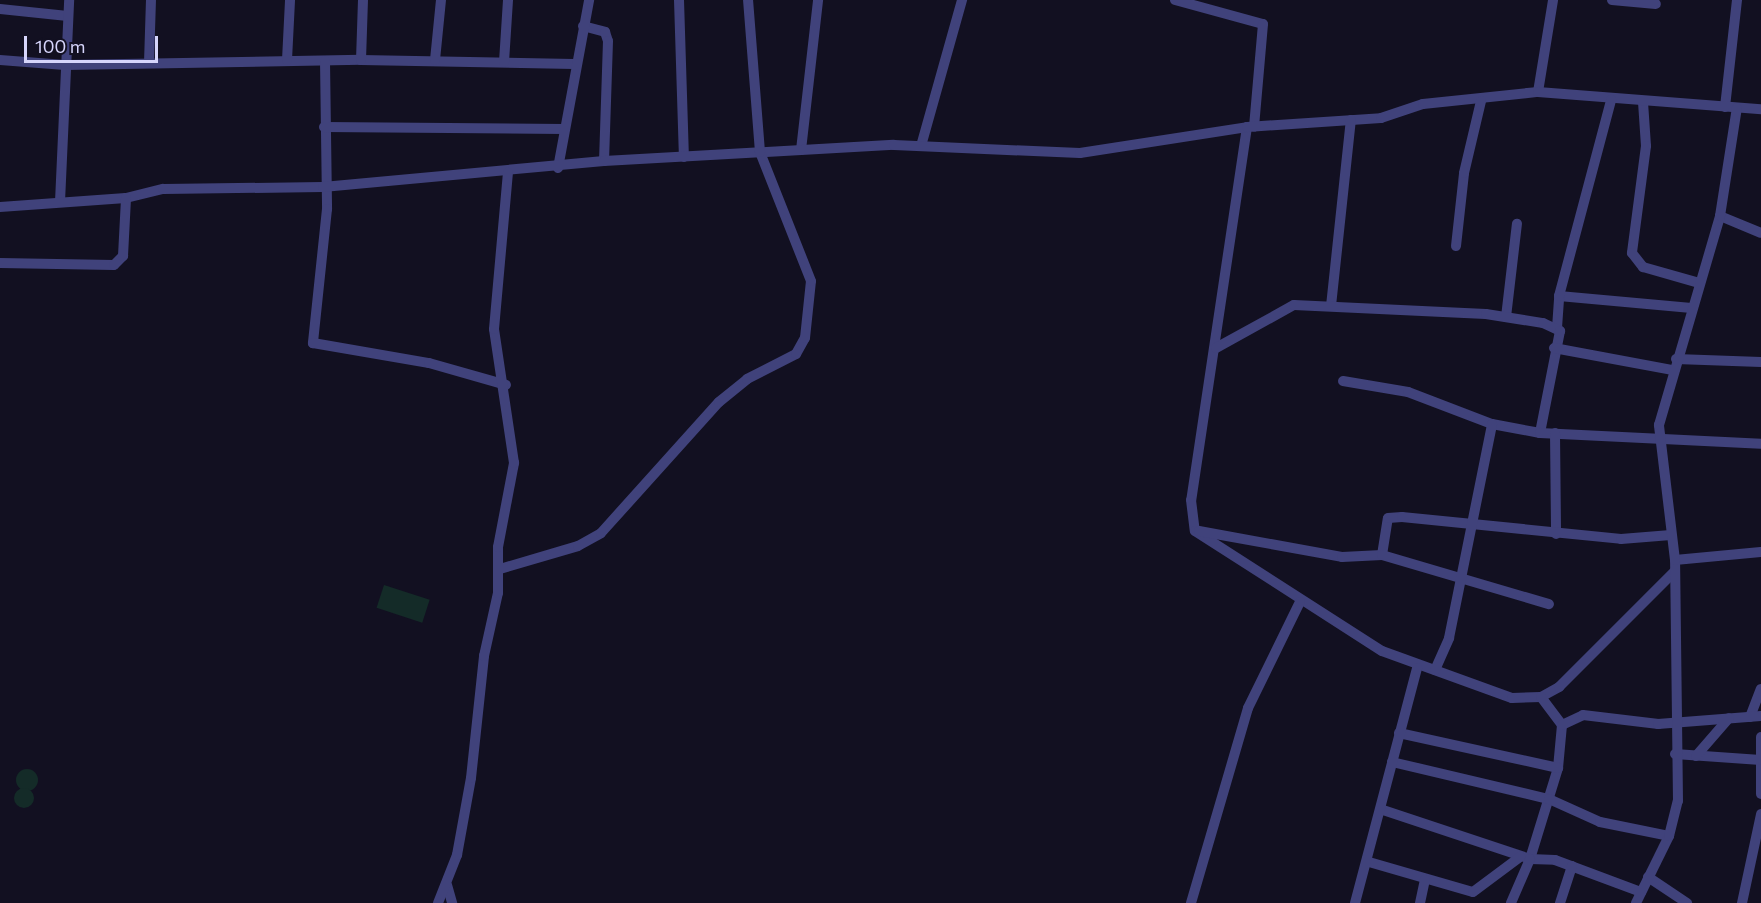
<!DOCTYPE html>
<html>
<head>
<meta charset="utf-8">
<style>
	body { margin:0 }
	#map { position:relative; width:1761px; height:903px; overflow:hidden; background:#121021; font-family:Commissioner,sans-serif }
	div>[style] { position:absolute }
	.green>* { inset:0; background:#142b28; transform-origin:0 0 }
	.round { border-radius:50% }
	.minor>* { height:10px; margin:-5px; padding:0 5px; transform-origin:5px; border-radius:5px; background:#40427b }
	span { translate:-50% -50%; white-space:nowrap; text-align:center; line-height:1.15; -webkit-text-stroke:6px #121021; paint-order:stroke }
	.scale { position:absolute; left:24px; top:36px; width:134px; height:27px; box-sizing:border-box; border:3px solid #d6d5fb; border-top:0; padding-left:8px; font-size:18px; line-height:21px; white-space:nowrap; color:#d6d5fb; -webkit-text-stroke:4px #121021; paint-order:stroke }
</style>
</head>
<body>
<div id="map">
	<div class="green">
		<i style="left:384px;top:585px;width:48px;height:24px;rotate:18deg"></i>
		<i class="round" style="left:16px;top:769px;width:22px;height:22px"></i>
		<i class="round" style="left:14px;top:788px;width:20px;height:20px"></i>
	</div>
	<div class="minor">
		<i style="left:679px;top:0;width:157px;rotate:88.2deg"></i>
		<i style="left:1175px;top:0;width:91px;rotate:15.3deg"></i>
		<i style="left:1263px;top:24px;width:103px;rotate:95deg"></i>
		<i style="left:1612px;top:0;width:44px;rotate:5.2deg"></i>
		<i style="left:0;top:9px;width:68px;rotate:5.9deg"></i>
		<i style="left:583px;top:26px;width:23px;rotate:15deg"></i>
		<i style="left:605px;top:32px;width:9px;rotate:72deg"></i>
		<i style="left:608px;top:41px;width:120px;rotate:91.9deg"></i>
		<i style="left:0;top:60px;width:65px;rotate:4.4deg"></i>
		<i style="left:65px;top:65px;width:296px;rotate:-1deg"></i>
		<i style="left:361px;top:60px;width:213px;rotate:1.1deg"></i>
		<i style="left:287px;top:60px;width:60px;rotate:-87.1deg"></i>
		<i style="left:361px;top:60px;width:60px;rotate:-88.1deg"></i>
		<i style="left:435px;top:60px;width:60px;rotate:-84.3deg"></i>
		<i style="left:325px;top:61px;width:148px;rotate:89.2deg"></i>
		<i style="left:327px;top:209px;width:135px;rotate:96deg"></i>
		<i style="left:313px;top:343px;width:118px;rotate:9.8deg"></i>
		<i style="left:429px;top:363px;width:80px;rotate:15.9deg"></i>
		<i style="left:504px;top:62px;width:62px;rotate:-86.3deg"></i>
		<i style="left:149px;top:63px;width:63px;rotate:-88.2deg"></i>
		<i style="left:1538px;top:92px;width:93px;rotate:-80.7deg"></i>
		<i style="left:1643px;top:102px;width:44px;rotate:86.1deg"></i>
		<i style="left:1646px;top:146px;width:108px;rotate:97.5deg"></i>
		<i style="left:1632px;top:253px;width:18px;rotate:52deg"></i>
		<i style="left:1643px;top:267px;width:58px;rotate:15.9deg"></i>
		<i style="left:1725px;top:107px;width:108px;rotate:-83.6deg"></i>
		<i style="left:324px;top:127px;width:240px;rotate:0.5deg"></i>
		<i style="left:1247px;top:127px;width:377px;rotate:98.5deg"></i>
		<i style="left:1191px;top:500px;width:31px;rotate:83deg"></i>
		<i style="left:1195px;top:531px;width:222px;rotate:32.7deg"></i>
		<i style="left:1382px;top:651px;width:138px;rotate:19.9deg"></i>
		<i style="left:1512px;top:698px;width:29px;rotate:-2deg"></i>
		<i style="left:1541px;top:697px;width:21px;rotate:-29deg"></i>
		<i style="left:1559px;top:687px;width:164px;rotate:-45deg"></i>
		<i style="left:921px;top:146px;width:152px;rotate:-74.3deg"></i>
		<i style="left:801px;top:150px;width:151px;rotate:-83.5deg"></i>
		<i style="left:558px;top:168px;width:171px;rotate:-79.5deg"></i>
		<i style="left:60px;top:202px;width:202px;rotate:-87.4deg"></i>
		<i style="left:0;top:207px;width:126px;rotate:-4.1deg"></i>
		<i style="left:126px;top:198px;width:38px;rotate:-14deg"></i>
		<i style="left:163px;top:189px;width:160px;rotate:-0.7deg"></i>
		<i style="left:323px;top:187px;width:282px;rotate:-5.3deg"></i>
		<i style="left:604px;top:161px;width:290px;rotate:-3.2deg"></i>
		<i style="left:894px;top:145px;width:186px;rotate:2.5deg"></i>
		<i style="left:1080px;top:153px;width:169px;rotate:-8.8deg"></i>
		<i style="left:1247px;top:127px;width:134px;rotate:-3.8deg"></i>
		<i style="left:1381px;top:118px;width:44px;rotate:-18.4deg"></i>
		<i style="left:1423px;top:104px;width:116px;rotate:-6deg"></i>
		<i style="left:1538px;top:92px;width:224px;rotate:4.4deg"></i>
		<i style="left:1720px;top:216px;width:44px;rotate:22.5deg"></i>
		<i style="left:1456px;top:246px;width:73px;rotate:-83.7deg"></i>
		<i style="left:1464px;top:173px;width:74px;rotate:-76.7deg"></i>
		<i style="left:0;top:263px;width:114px;rotate:1deg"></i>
		<i style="left:114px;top:265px;width:13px;rotate:-45deg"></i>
		<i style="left:123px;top:256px;width:58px;rotate:-87deg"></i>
		<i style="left:1559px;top:296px;width:133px;rotate:5.2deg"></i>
		<i style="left:1331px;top:306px;width:187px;rotate:-83.9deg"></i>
		<i style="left:1506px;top:317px;width:94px;rotate:-83.3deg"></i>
		<i style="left:1557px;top:328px;width:32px;rotate:-86deg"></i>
		<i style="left:1559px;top:296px;width:203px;rotate:-75.1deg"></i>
		<i style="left:1216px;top:348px;width:89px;rotate:-28.9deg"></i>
		<i style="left:1294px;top:305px;width:192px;rotate:2.7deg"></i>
		<i style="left:1486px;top:314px;width:58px;rotate:9deg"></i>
		<i style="left:1543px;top:323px;width:19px;rotate:25deg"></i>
		<i style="left:1560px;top:331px;width:104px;rotate:101.1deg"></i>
		<i style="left:1554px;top:348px;width:121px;rotate:10.5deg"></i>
		<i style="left:1676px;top:359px;width:85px;rotate:2deg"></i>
		<i style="left:1343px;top:381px;width:66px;rotate:9.6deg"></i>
		<i style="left:1408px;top:392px;width:90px;rotate:20.9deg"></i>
		<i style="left:1492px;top:424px;width:49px;rotate:10.6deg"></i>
		<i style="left:1540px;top:433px;width:221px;rotate:2.8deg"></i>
		<i style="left:1555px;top:433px;width:101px;rotate:89.4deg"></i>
		<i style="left:1199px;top:531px;width:145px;rotate:10.3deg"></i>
		<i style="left:1342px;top:557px;width:40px;rotate:-2.9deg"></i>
		<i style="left:1382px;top:555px;width:37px;rotate:-81deg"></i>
		<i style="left:1388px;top:518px;width:14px;rotate:-4deg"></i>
		<i style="left:1402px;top:517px;width:220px;rotate:5.7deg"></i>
		<i style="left:1621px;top:539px;width:50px;rotate:-4.6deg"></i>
		<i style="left:1382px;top:555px;width:174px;rotate:16.4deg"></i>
		<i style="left:1675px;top:560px;width:86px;rotate:-5.3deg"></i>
		<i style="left:500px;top:569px;width:81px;rotate:-16.4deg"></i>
		<i style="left:578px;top:546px;width:26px;rotate:-29deg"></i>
		<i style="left:601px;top:533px;width:176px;rotate:-48deg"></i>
		<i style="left:719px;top:402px;width:36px;rotate:-39deg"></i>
		<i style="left:747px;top:379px;width:55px;rotate:-27deg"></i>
		<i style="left:796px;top:354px;width:18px;rotate:-61deg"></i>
		<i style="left:805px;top:338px;width:57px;rotate:-84deg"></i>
		<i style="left:811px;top:281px;width:139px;rotate:-111.6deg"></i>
		<i style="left:760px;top:152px;width:152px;rotate:-94.5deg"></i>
		<i style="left:1435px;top:670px;width:35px;rotate:-66deg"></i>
		<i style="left:1449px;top:638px;width:218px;rotate:-78.6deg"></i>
		<i style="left:1541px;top:697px;width:35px;rotate:53deg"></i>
		<i style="left:1562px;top:725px;width:43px;rotate:95.3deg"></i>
		<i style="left:1558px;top:768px;width:95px;rotate:107.1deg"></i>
		<i style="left:1530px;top:859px;width:25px;rotate:2deg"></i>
		<i style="left:1555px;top:860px;width:92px;rotate:20.4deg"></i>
		<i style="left:1750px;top:717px;width:30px;rotate:-69deg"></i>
		<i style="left:1562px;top:725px;width:23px;rotate:-25deg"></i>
		<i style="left:1583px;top:715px;width:76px;rotate:6.8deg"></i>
		<i style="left:1658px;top:724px;width:103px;rotate:-4.4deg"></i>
		<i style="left:1399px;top:733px;width:163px;rotate:12.4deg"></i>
		<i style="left:1761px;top:737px;width:57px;rotate:90deg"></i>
		<i style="left:1675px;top:754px;width:86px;rotate:4deg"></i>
		<i style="left:1696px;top:756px;width:50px;rotate:-49deg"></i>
		<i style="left:1392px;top:762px;width:161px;rotate:13.3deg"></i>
		<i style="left:1549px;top:799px;width:56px;rotate:24.3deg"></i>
		<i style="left:1600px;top:822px;width:70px;rotate:11.5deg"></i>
		<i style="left:1383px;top:810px;width:155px;rotate:18.4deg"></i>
		<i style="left:1530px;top:859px;width:48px;rotate:113.4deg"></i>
		<i style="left:1369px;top:862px;width:108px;rotate:16.1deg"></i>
		<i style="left:1473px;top:892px;width:59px;rotate:-36.7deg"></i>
		<i style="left:1648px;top:877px;width:47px;rotate:33.7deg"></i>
		<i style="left:447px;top:885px;width:19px;rotate:74deg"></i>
		<i style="left:438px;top:903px;width:52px;rotate:-68.4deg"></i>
		<i style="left:457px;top:855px;width:78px;rotate:-79.7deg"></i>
		<i style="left:471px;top:778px;width:123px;rotate:-83.9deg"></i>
		<i style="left:484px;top:656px;width:65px;rotate:-77.5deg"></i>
		<i style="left:498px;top:593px;width:46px;rotate:-90deg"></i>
		<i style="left:498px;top:547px;width:86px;rotate:-79.2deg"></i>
		<i style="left:514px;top:463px;width:135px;rotate:-98.5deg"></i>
		<i style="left:494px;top:329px;width:157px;rotate:-84.9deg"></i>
		<i style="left:1191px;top:903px;width:203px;rotate:-73.7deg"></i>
		<i style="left:1248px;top:708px;width:118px;rotate:-63.9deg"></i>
		<i style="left:1355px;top:903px;width:243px;rotate:-75.2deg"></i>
		<i style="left:1420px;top:903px;width:24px;rotate:-78deg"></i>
		<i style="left:1560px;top:903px;width:39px;rotate:-72deg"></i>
		<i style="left:1636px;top:903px;width:75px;rotate:-63.8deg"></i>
		<i style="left:1669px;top:836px;width:36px;rotate:-76deg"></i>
		<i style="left:1678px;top:801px;width:241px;rotate:-90.7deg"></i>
		<i style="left:1675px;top:560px;width:136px;rotate:-96.8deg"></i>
		<i style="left:1659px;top:425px;width:218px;rotate:-73.7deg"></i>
		<i style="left:1720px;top:216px;width:109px;rotate:-81.1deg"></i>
		<i style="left:1742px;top:903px;width:91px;rotate:-77.9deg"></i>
	</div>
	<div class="scale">100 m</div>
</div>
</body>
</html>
